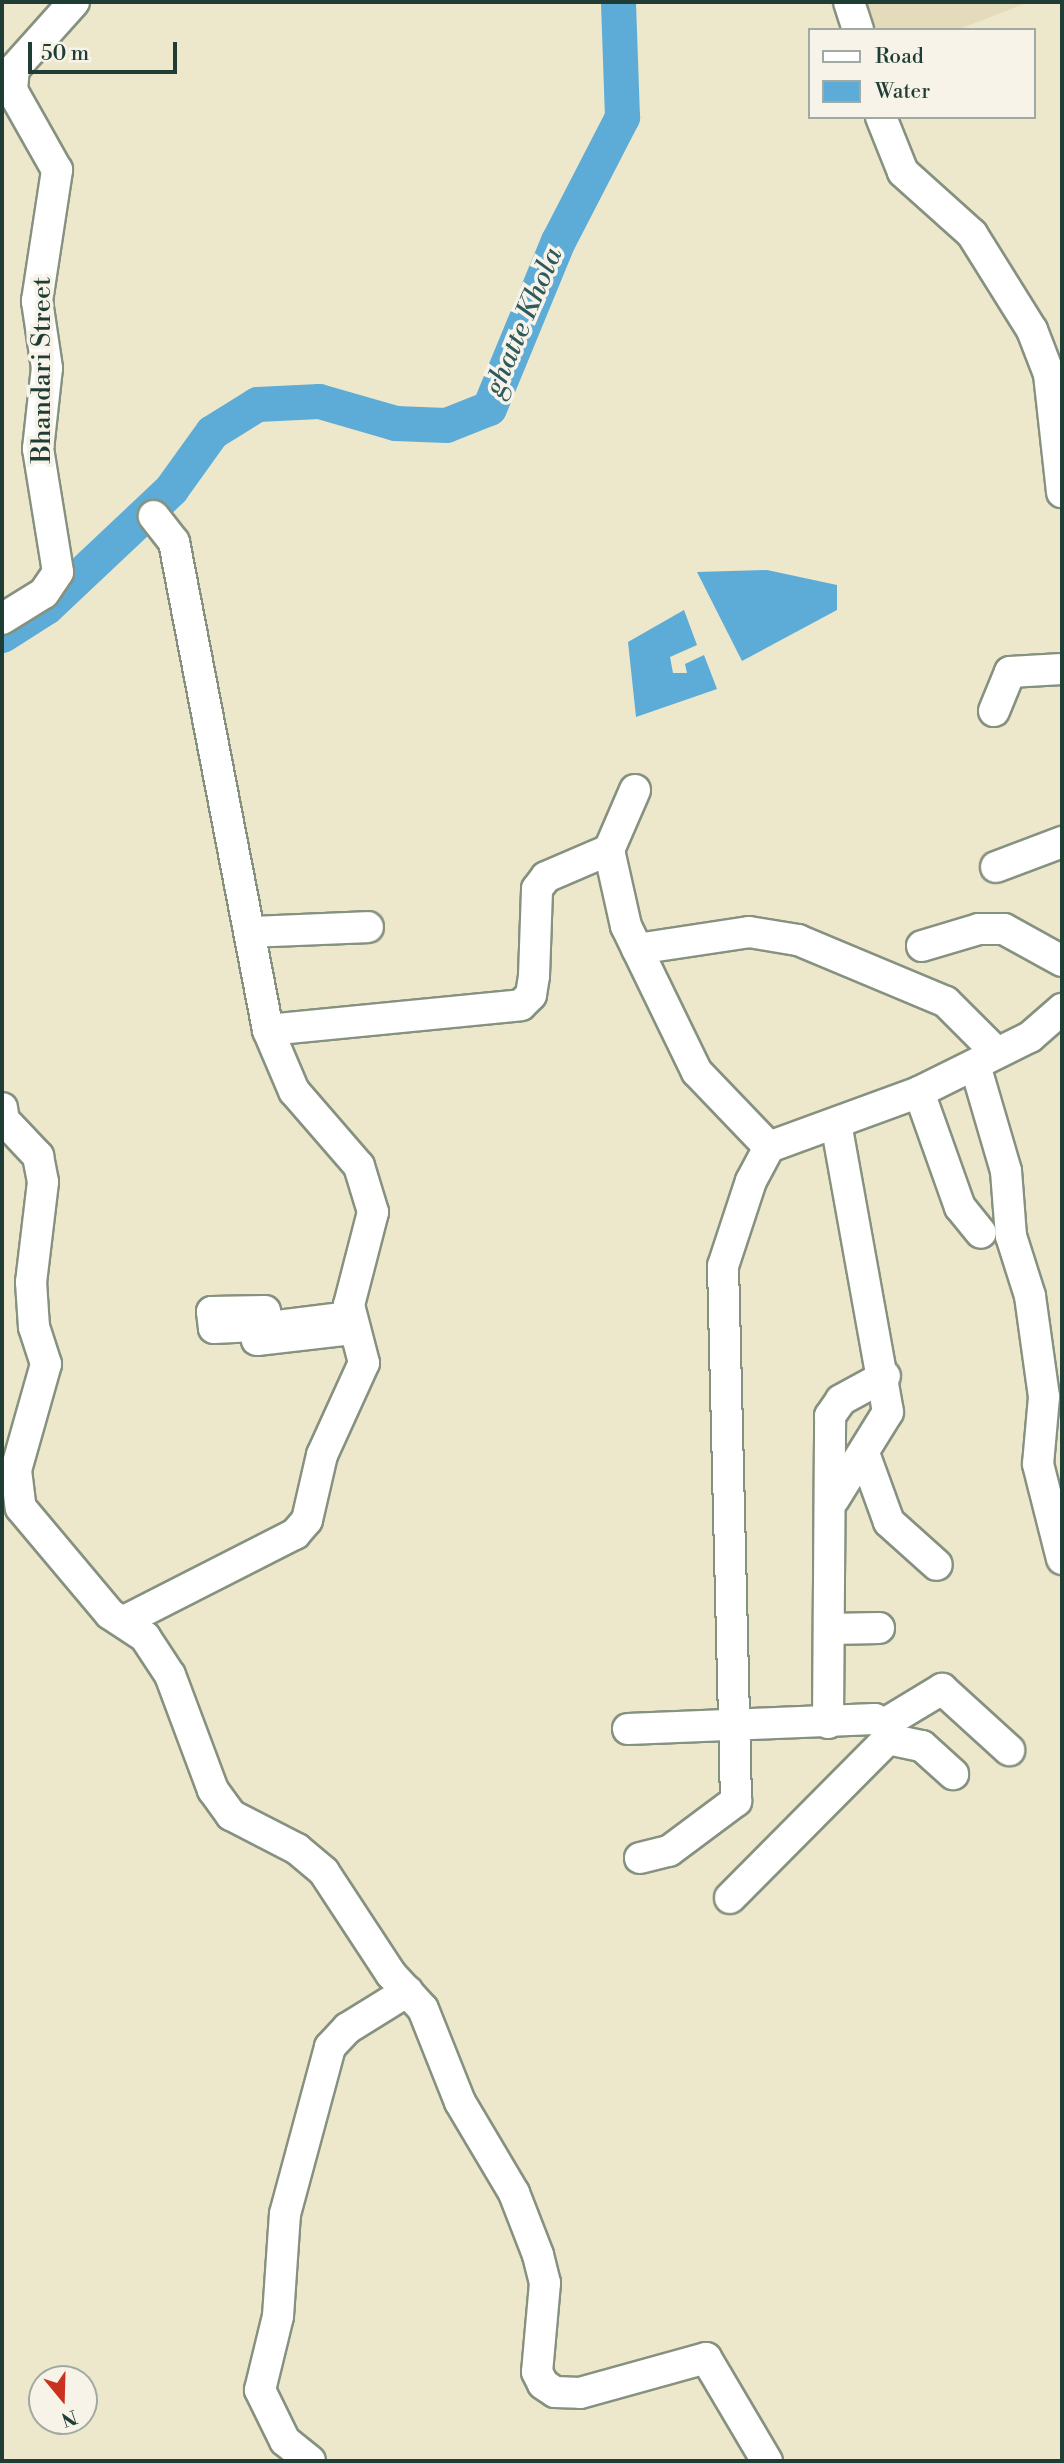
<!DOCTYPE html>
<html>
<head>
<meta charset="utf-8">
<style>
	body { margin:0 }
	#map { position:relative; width:1064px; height:2463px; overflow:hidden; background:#ede7cc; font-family:"Libre Bodoni",serif }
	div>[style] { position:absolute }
	.built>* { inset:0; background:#e4dbba }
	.water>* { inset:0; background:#5dacd7 }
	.river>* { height:35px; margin:-17.5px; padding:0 17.5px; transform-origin:17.5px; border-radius:17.5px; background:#5dacd7 }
	.roads { filter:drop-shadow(2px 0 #869280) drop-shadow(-2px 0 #869280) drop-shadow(0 2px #869280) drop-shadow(0 -2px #869280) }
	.minor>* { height:30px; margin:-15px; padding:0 15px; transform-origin:15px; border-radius:15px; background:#fff }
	span { translate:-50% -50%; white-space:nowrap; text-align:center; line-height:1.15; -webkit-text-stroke:7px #f7f3e8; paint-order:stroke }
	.street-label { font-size:26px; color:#1f3d34 }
	.water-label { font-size:28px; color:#2e595d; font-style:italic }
	.frame { position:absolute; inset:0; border:4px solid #1f3d34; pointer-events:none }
	.legend { position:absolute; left:808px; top:28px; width:228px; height:91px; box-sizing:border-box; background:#f7f3e8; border:2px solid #a1aaa0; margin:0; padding:9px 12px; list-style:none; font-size:21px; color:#1f3d34 }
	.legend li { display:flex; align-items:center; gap:14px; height:35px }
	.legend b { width:35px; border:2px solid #a1aaa0 }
	.north { position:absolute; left:28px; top:2365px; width:70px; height:70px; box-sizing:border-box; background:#f7f3e8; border:2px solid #a1aaa0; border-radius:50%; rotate:161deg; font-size:19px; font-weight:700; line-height:28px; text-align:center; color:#1f3d34 }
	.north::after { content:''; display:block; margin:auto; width:24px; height:32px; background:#c8321e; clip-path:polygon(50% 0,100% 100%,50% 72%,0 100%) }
	.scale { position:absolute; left:28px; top:42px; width:149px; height:32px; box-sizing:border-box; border:4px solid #1f3d34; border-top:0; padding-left:9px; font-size:21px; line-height:24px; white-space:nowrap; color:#1f3d34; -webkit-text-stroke:5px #f7f3e8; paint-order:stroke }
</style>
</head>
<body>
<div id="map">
	<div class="built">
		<i style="clip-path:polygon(863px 2px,1029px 2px,957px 30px,877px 30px)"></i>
	</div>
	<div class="water">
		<i style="clip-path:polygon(767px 570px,837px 585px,837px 610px,742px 661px,697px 572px)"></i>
		<i style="clip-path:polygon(684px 610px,697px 645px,670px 657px,673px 673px,687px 673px,685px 664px,704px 655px,717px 689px,636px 717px,628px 642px)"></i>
	</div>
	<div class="river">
		<i style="left:2px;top:635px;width:52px;rotate:-32.5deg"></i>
		<i style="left:46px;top:607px;width:172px;rotate:-43.3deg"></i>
		<i style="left:171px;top:489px;width:70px;rotate:-54.3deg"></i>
		<i style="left:212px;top:432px;width:53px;rotate:-31.9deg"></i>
		<i style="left:257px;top:404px;width:62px;rotate:-2.8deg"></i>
		<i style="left:319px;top:401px;width:79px;rotate:16.1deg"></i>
		<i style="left:395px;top:423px;width:51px;rotate:2.2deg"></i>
		<i style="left:446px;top:425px;width:46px;rotate:-21.6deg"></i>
		<i style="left:489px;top:408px;width:181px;rotate:-67.6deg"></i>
		<i style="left:558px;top:241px;width:140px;rotate:-62.7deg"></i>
		<i style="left:622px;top:117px;width:115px;rotate:-92deg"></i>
	</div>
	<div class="roads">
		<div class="minor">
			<i style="left:849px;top:2px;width:29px;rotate:72deg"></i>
			<i style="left:881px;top:117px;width:59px;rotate:68.2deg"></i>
			<i style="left:903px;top:172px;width:93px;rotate:41.9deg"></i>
			<i style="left:972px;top:234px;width:113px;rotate:58deg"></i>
			<i style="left:1032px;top:330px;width:47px;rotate:68.9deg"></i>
			<i style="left:1049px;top:374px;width:119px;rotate:83.7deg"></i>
			<i style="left:2px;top:619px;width:49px;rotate:-31.8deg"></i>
			<i style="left:44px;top:593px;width:25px;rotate:-56deg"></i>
			<i style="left:58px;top:572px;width:125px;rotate:-99.2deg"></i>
			<i style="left:38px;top:449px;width:81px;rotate:-83.7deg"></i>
			<i style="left:47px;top:368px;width:68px;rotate:-98.5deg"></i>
			<i style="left:37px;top:301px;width:133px;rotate:-81.3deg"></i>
			<i style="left:57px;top:170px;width:92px;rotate:-119.4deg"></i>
			<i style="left:12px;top:90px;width:21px;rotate:-85deg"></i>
			<i style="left:14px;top:69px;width:90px;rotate:-48.2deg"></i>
			<i style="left:994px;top:711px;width:42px;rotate:-67.7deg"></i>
			<i style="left:1010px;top:672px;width:52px;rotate:-3.3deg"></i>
			<i style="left:635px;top:790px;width:65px;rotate:113.4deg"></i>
			<i style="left:609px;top:850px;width:78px;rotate:77.4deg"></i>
			<i style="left:626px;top:926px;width:162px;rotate:64.1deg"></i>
			<i style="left:697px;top:1072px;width:104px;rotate:46.2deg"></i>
			<i style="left:996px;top:867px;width:71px;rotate:-20.7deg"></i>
			<i style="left:250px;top:932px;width:118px;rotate:-2.4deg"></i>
			<i style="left:922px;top:946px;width:59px;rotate:-16.6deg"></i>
			<i style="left:979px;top:929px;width:25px"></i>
			<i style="left:1004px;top:929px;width:66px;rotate:28.9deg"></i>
			<i style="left:637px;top:949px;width:113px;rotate:-8.6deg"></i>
			<i style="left:749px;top:932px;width:50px;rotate:9.3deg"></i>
			<i style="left:798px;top:940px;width:160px;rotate:22.7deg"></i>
			<i style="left:946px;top:1002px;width:72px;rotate:45deg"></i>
			<i style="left:268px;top:1030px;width:254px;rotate:-5.6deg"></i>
			<i style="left:521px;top:1005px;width:14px;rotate:-45deg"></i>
			<i style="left:531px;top:995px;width:19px;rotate:-81deg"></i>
			<i style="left:534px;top:976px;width:87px;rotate:-88deg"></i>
			<i style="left:537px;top:889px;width:15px;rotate:-53deg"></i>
			<i style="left:546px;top:877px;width:69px;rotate:-23.2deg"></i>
			<i style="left:975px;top:1065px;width:110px;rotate:73.7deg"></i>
			<i style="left:1006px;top:1171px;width:65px;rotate:85.6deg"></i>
			<i style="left:1011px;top:1236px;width:63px;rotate:72.4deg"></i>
			<i style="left:1030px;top:1296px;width:102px;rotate:82.1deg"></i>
			<i style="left:1044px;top:1397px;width:67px;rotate:95.1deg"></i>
			<i style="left:1038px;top:1464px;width:98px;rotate:75.8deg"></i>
			<i style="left:919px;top:1092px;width:122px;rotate:70.4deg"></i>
			<i style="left:960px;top:1207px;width:33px;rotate:51deg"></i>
			<i style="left:2px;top:1108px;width:12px;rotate:81deg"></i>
			<i style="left:4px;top:1120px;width:50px;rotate:46.6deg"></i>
			<i style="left:38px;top:1156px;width:26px;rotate:79deg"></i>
			<i style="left:43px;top:1182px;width:101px;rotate:96.8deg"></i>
			<i style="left:31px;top:1282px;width:45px;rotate:86.2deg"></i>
			<i style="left:34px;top:1327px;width:39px;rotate:72deg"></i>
			<i style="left:46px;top:1364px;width:110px;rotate:105.8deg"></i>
			<i style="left:16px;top:1470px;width:38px;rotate:83deg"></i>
			<i style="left:21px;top:1508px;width:138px;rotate:50deg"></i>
			<i style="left:110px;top:1614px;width:42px;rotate:33.3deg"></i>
			<i style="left:145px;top:1637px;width:45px;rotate:56.7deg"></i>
			<i style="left:170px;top:1675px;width:123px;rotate:69.5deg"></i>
			<i style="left:213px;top:1790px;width:31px;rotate:54deg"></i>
			<i style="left:231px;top:1815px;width:74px;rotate:27.3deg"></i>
			<i style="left:297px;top:1849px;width:35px;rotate:40deg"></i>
			<i style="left:324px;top:1872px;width:122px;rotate:56.7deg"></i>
			<i style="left:391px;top:1974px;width:47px;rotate:47.6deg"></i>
			<i style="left:423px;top:2009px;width:100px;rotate:68.3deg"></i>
			<i style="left:460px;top:2102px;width:106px;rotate:59.3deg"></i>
			<i style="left:514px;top:2193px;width:66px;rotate:68.8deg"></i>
			<i style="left:538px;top:2255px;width:29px;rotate:76deg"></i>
			<i style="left:545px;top:2283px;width:89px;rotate:95.1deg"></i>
			<i style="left:537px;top:2372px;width:13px;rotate:63deg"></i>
			<i style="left:543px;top:2384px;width:14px;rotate:34deg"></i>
			<i style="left:555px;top:2392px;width:25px;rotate:2deg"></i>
			<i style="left:580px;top:2393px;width:131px;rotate:-15.5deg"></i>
			<i style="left:706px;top:2358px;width:120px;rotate:59.4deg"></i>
			<i style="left:350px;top:1317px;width:83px;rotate:173deg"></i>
			<i style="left:268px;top:1327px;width:16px;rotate:-101deg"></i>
			<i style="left:265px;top:1311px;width:53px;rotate:178.9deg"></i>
			<i style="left:212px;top:1312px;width:16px;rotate:83deg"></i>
			<i style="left:214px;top:1328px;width:41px;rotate:-2.8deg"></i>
			<i style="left:255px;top:1326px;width:14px;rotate:82deg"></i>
			<i style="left:257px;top:1340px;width:98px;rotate:-6.5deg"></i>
			<i style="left:864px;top:1453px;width:73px;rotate:70.1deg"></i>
			<i style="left:889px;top:1522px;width:64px;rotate:41.9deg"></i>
			<i style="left:834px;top:1499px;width:102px;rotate:-58.2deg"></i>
			<i style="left:888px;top:1412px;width:293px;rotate:-100.2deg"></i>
			<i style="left:126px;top:1620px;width:190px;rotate:-27deg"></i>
			<i style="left:295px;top:1534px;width:18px;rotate:-49deg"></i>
			<i style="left:307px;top:1520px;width:67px;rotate:-77deg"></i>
			<i style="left:322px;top:1455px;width:101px;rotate:-65.5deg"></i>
			<i style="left:364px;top:1363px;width:60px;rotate:-104.5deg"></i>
			<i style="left:349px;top:1305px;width:96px;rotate:-75.5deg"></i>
			<i style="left:373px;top:1212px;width:48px;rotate:-106.9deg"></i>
			<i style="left:359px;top:1166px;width:99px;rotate:-130.9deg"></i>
			<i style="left:294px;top:1091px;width:66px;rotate:-113.1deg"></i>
			<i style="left:268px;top:1030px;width:497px;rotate:-100.9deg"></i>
			<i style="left:174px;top:542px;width:33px;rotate:-128deg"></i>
			<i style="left:830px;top:1629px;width:49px;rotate:-1.2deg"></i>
			<i style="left:828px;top:1723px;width:307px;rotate:-89.6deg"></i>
			<i style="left:830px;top:1416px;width:19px;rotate:-55deg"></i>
			<i style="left:841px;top:1400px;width:50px;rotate:-28.6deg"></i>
			<i style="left:884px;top:1724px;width:68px;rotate:-31.1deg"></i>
			<i style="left:942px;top:1689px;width:91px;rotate:42.3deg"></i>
			<i style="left:628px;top:1729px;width:247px;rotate:-2.3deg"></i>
			<i style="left:875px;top:1719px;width:10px;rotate:29deg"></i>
			<i style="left:884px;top:1724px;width:16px;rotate:75deg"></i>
			<i style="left:888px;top:1739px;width:35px;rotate:12deg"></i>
			<i style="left:922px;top:1746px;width:42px;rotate:42.1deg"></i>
			<i style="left:640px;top:1858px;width:30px;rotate:-14deg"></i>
			<i style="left:669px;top:1851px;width:84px;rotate:-36.7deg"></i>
			<i style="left:736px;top:1801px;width:535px;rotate:-91.39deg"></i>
			<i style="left:723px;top:1266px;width:89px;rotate:-71.8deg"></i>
			<i style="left:751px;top:1181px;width:38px;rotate:-62deg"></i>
			<i style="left:769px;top:1147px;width:160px;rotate:-20.1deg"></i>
			<i style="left:919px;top:1092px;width:124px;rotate:-26.4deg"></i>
			<i style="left:1030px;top:1037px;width:43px;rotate:-41.2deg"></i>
			<i style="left:730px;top:1898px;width:224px;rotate:-45.2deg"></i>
			<i style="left:310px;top:2461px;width:32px;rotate:-141deg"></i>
			<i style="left:285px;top:2441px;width:57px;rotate:-116.1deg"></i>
			<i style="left:260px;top:2390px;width:76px;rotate:-76.3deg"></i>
			<i style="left:278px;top:2316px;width:102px;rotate:-86.1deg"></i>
			<i style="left:285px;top:2214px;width:173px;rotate:-74.9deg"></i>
			<i style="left:330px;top:2047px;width:26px;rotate:-47deg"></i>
			<i style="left:348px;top:2028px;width:70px;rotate:-31.7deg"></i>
		</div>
	</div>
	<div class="street-label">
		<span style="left:43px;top:370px;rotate:-90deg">Bhandari Street</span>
	</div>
	<div class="water-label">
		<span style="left:524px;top:322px;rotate:-67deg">ghatte Khola</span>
	</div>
	<div class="frame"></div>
	<ul class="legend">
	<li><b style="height:9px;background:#fff"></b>Road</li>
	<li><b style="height:19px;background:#5dacd7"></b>Water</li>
	</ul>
	<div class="north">N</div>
	<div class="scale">50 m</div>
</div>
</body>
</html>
